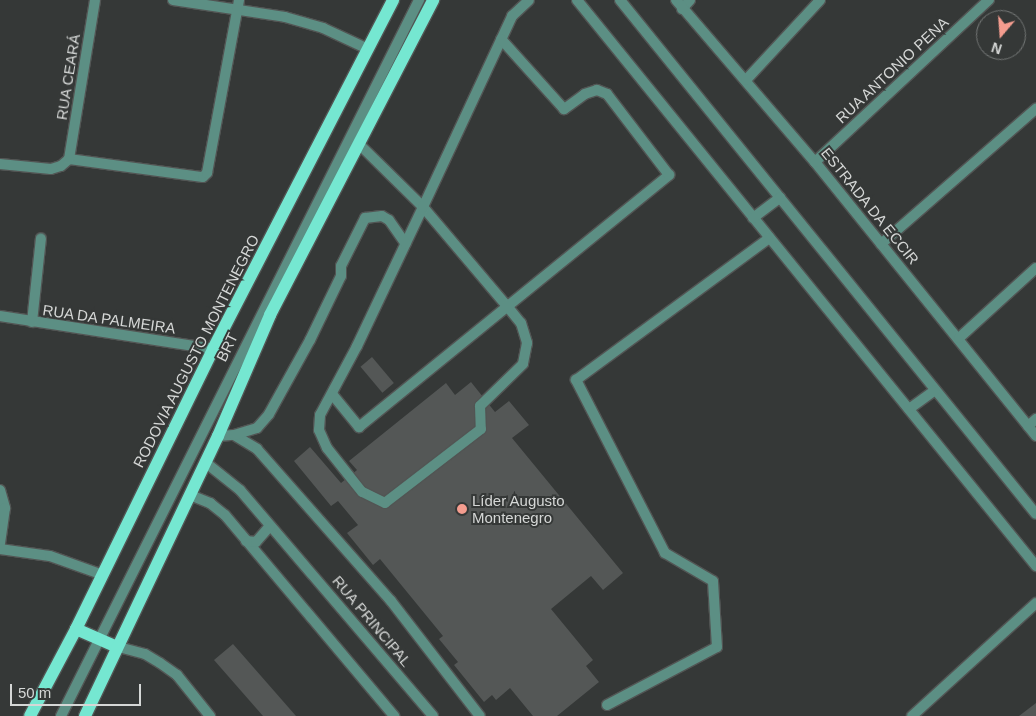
<!DOCTYPE html>
<html>
<head>
<meta charset="utf-8">
<style>
	body { margin:0 }
	#map { position:relative; width:1036px; height:716px; overflow:hidden; background:#353837; font-family:Helvetica,sans-serif }
	div>[style] { position:absolute }
	.building>* { inset:0; background:#545756; transform-origin:0 0 }
	.roads { filter:drop-shadow(1px 0 #525554) drop-shadow(-1px 0 #525554) drop-shadow(0 1px #525554) drop-shadow(0 -1px #525554) }
	.lane>* { height:10px; margin:-5px; padding:0 5px; transform-origin:5px; border-radius:5px; background:#5c8f84 }
	.street>* { height:10px; margin:-5px; padding:0 5px; transform-origin:5px; border-radius:5px; background:#5c8f84 }
	.primary>* { height:12px; margin:-6px; padding:0 6px; transform-origin:6px; border-radius:6px; background:#75e7d1 }
	.dots>* { width:14px; height:14px; translate:-50% -50%; box-sizing:border-box; border:2px solid #353837; border-radius:50% }
	span { translate:-50% -50%; white-space:nowrap; text-align:center; line-height:1.15; -webkit-text-stroke:4px #353837; paint-order:stroke }
	.street-label { font-size:15px; color:#d5d7d6 }
	.poi-label { font-size:15px; color:#d5d7d6 }
	.left { translate:0 -50%; text-align:left }
	.north { position:absolute; left:976px; top:10px; width:50px; height:50px; box-sizing:border-box; background:#353837; border:1px solid #757877; border-radius:50%; rotate:198deg; font-size:14px; font-weight:700; line-height:20px; text-align:center; color:#d5d7d6 }
	.north::after { content:''; display:block; margin:auto; width:18px; height:22px; background:#f59d8f; clip-path:polygon(50% 0,100% 100%,50% 72%,0 100%) }
	.scale { position:absolute; left:10px; top:684px; width:131px; height:22px; box-sizing:border-box; border:2px solid #d5d7d6; border-top:0; padding-left:6px; font-size:15px; line-height:18px; white-space:nowrap; color:#d5d7d6; -webkit-text-stroke:4px #353837; paint-order:stroke }
</style>
</head>
<body>
<div id="map">
	<div class="building">
		<i style="left:372px;top:357px;width:34px;height:15px;rotate:50deg"></i>
		<i style="clip-path:polygon(471px 382px,495px 412px,509px 401px,529px 425px,512px 438px,623px 573px,603px 590px,591px 576px,551px 609px,593px 660px,586px 666px,599px 682px,557px 716px,533px 716px,510px 688px,496px 700px,492px 695px,484px 702px,454px 665px,458px 662px,439px 639px,443px 636px,380px 559px,373px 565px,347px 533px,358px 525px,338px 501px,331px 506px,294px 461px,310px 447px,341px 483px,357px 470px,349px 461px,446px 383px,455px 395px)"></i>
		<i style="clip-path:polygon(233px 644px,296px 716px,263px 716px,214px 660px)"></i>
		<i style="clip-path:polygon(1036px 703px,1036px 716px,1019px 716px)"></i>
	</div>
	<div class="roads">
		<div class="lane">
			<i style="left:577px;top:0;width:729px;rotate:50.96deg"></i>
			<i style="left:620px;top:0;width:661px;rotate:51.02deg"></i>
			<i style="left:682px;top:9px;width:12px;rotate:-48deg"></i>
			<i style="left:359px;top:144px;width:90px;rotate:44.5deg"></i>
			<i style="left:423px;top:207px;width:130px;rotate:49.7deg"></i>
			<i style="left:507px;top:306px;width:22px;rotate:51deg"></i>
			<i style="left:521px;top:323px;width:21px;rotate:73deg"></i>
			<i style="left:527px;top:343px;width:21px;rotate:101deg"></i>
			<i style="left:523px;top:364px;width:60px;rotate:135.7deg"></i>
			<i style="left:480px;top:406px;width:23px;rotate:88deg"></i>
			<i style="left:481px;top:429px;width:121px;rotate:142.4deg"></i>
			<i style="left:385px;top:503px;width:25px;rotate:-154deg"></i>
			<i style="left:362px;top:492px;width:56px;rotate:-128.5deg"></i>
			<i style="left:327px;top:448px;width:20px;rotate:-114deg"></i>
			<i style="left:319px;top:430px;width:15px;rotate:-86deg"></i>
			<i style="left:320px;top:415px;width:78px;rotate:-61.8deg"></i>
			<i style="left:357px;top:346px;width:154px;rotate:-64.6deg"></i>
			<i style="left:423px;top:207px;width:211px;rotate:-65deg"></i>
			<i style="left:512px;top:16px;width:23px;rotate:-43deg"></i>
			<i style="left:753px;top:218px;width:34px;rotate:-37deg"></i>
			<i style="left:332px;top:394px;width:43px;rotate:50.7deg"></i>
			<i style="left:359px;top:427px;width:400px;rotate:-39.1deg"></i>
			<i style="left:669px;top:175px;width:102px;rotate:-127.4deg"></i>
			<i style="left:607px;top:94px;width:11px;rotate:-158deg"></i>
			<i style="left:597px;top:90px;width:13px;rotate:162deg"></i>
			<i style="left:585px;top:94px;width:26px;rotate:144deg"></i>
			<i style="left:564px;top:109px;width:94px;rotate:-132deg"></i>
			<i style="left:909px;top:409px;width:32px;rotate:-36deg"></i>
			<i style="left:234px;top:435px;width:27px;rotate:31deg"></i>
			<i style="left:257px;top:449px;width:203px;rotate:48.6deg"></i>
			<i style="left:391px;top:601px;width:145px;rotate:52.3deg"></i>
			<i style="left:218px;top:436px;width:16px;rotate:-4deg"></i>
			<i style="left:234px;top:435px;width:24px;rotate:-17deg"></i>
			<i style="left:257px;top:428px;width:18px;rotate:-49deg"></i>
			<i style="left:269px;top:414px;width:85px;rotate:-61deg"></i>
			<i style="left:310px;top:340px;width:71px;rotate:-64.2deg"></i>
			<i style="left:341px;top:276px;width:10px;rotate:-90deg"></i>
			<i style="left:341px;top:266px;width:54px;rotate:-63.4deg"></i>
			<i style="left:365px;top:218px;width:17px;rotate:-7deg"></i>
			<i style="left:382px;top:216px;width:8px;rotate:30deg"></i>
			<i style="left:389px;top:220px;width:29px;rotate:55deg"></i>
			<i style="left:0;top:490px;width:19px;rotate:74deg"></i>
			<i style="left:5px;top:508px;width:37px;rotate:98deg"></i>
			<i style="left:0;top:549px;width:50px;rotate:8deg"></i>
			<i style="left:50px;top:556px;width:56px;rotate:19.7deg"></i>
			<i style="left:607px;top:705px;width:124px;rotate:-27.8deg"></i>
			<i style="left:717px;top:647px;width:66px;rotate:-93.5deg"></i>
			<i style="left:713px;top:581px;width:56px;rotate:-149.7deg"></i>
			<i style="left:665px;top:553px;width:195px;rotate:-117.2deg"></i>
			<i style="left:576px;top:380px;width:240px;rotate:-36.3deg"></i>
			<i style="left:61px;top:716px;width:801px;rotate:-63.43deg"></i>
			<i style="left:912px;top:716px;width:168px;rotate:-42.3deg"></i>
		</div>
		<div class="street">
			<i style="left:173px;top:0;width:113px;rotate:8.6deg"></i>
			<i style="left:285px;top:17px;width:40px;rotate:16deg"></i>
			<i style="left:323px;top:28px;width:50px;rotate:25deg"></i>
			<i style="left:676px;top:0;width:213px;rotate:49.4deg"></i>
			<i style="left:815px;top:162px;width:352px;rotate:51.1deg"></i>
			<i style="left:746px;top:80px;width:109px;rotate:-47.2deg"></i>
			<i style="left:69px;top:159px;width:135px;rotate:7.7deg"></i>
			<i style="left:203px;top:177px;width:6px;rotate:-45deg"></i>
			<i style="left:207px;top:173px;width:176px;rotate:-79.5deg"></i>
			<i style="left:815px;top:162px;width:238px;rotate:-43deg"></i>
			<i style="left:0;top:164px;width:51px;rotate:5.6deg"></i>
			<i style="left:51px;top:169px;width:10px;rotate:-17deg"></i>
			<i style="left:61px;top:166px;width:11px;rotate:-41deg"></i>
			<i style="left:69px;top:159px;width:161px;rotate:-80.7deg"></i>
			<i style="left:881px;top:244px;width:206px;rotate:-41.1deg"></i>
			<i style="left:0;top:316px;width:216px;rotate:8.8deg"></i>
			<i style="left:32px;top:322px;width:84px;rotate:-83.9deg"></i>
			<i style="left:959px;top:338px;width:104px;rotate:-42.3deg"></i>
			<i style="left:1028px;top:426px;width:11px;rotate:-41deg"></i>
			<i style="left:205px;top:462px;width:45px;rotate:38.7deg"></i>
			<i style="left:240px;top:490px;width:297px;rotate:49.5deg"></i>
			<i style="left:190px;top:495px;width:22px;rotate:22deg"></i>
			<i style="left:210px;top:503px;width:19px;rotate:39deg"></i>
			<i style="left:225px;top:515px;width:263px;rotate:49.9deg"></i>
			<i style="left:246px;top:541px;width:10px;rotate:6deg"></i>
			<i style="left:256px;top:542px;width:21px;rotate:-49deg"></i>
			<i style="left:115px;top:646px;width:31px;rotate:15deg"></i>
			<i style="left:145px;top:654px;width:17px;rotate:31deg"></i>
			<i style="left:160px;top:663px;width:21px;rotate:35deg"></i>
			<i style="left:177px;top:675px;width:53px;rotate:51.2deg"></i>
		</div>
		<div class="primary">
			<i style="left:76px;top:629px;width:43px;rotate:23.6deg"></i>
			<i style="left:30px;top:716px;width:98px;rotate:-62.1deg"></i>
			<i style="left:76px;top:629px;width:312px;rotate:-63.9deg"></i>
			<i style="left:213px;top:349px;width:393px;rotate:-62.7deg"></i>
			<i style="left:85px;top:716px;width:310px;rotate:-64.6deg"></i>
			<i style="left:218px;top:436px;width:132px;rotate:-66.7deg"></i>
			<i style="left:270px;top:315px;width:355px;rotate:-62.6deg"></i>
		</div>
	</div>
	<div class="dots">
		<i style="left:462px;top:509px;background:#f59d8f"></i>
	</div>
	<div class="street-label">
		<span style="left:892px;top:70px;rotate:-43deg">RUA ANTONIO PENA</span>
		<span style="left:68px;top:77px;rotate:-81deg">RUA CEARÁ</span>
		<span style="left:870px;top:206px;rotate:51deg">ESTRADA DA ECCIR</span>
		<span style="left:109px;top:319px;rotate:8deg">RUA DA PALMEIRA</span>
		<span style="left:227px;top:347px;rotate:-64deg">BRT</span>
		<span style="left:196px;top:351px;rotate:-63deg">RODOVIA AUGUSTO MONTENEGRO</span>
		<span style="left:372px;top:621px;rotate:50deg">RUA PRINCIPAL</span>
	</div>
	<div class="poi-label">
		<span class="left" style="left:472px;top:509px">Líder Augusto<br>Montenegro</span>
	</div>
	<div class="north">N</div>
	<div class="scale">50 m</div>
</div>
</body>
</html>
